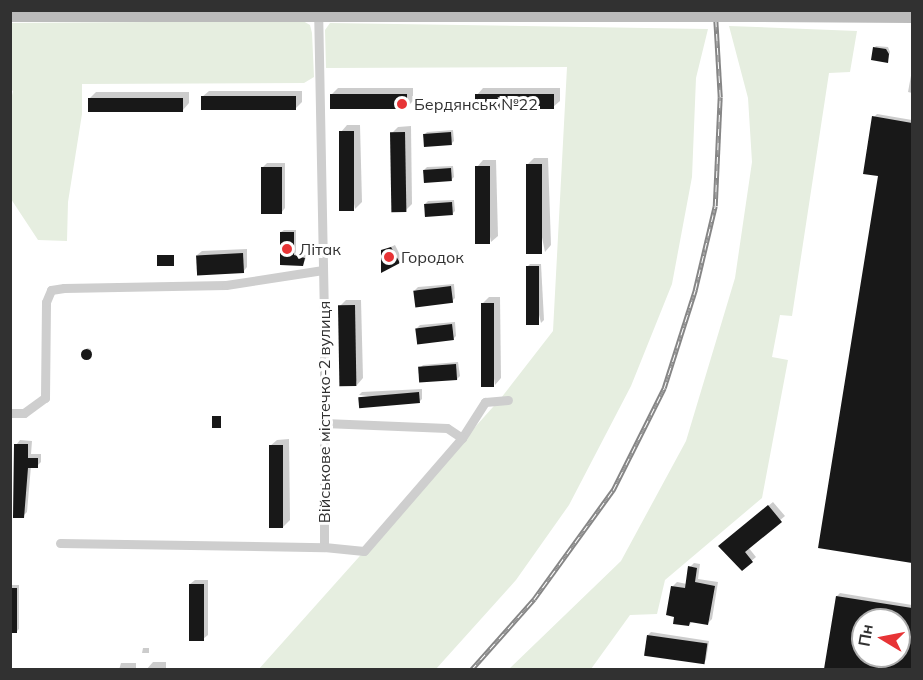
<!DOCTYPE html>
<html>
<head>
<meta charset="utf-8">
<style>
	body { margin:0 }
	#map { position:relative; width:923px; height:680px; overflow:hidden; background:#fff; font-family:Mulish,sans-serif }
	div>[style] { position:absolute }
	.green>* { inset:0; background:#e6eee0 }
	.shadow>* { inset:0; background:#0003 }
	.building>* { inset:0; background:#181818; transform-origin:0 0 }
	.round { border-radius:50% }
	.street>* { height:9px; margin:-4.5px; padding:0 4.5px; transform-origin:4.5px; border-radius:4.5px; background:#cecece }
	.secondary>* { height:14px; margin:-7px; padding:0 7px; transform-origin:7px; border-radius:7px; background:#bbb }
	.rail>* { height:4.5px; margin-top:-2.25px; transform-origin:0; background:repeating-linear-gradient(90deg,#fff 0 7px,#868686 0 14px); box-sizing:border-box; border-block:2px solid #868686 }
	.secondary-bridge>* { height:14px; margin:-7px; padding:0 7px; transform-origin:7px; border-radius:7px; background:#bbb }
	.dots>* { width:16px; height:16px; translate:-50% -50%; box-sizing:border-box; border:3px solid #fff; border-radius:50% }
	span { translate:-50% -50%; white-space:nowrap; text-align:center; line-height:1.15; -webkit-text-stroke:6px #fff; paint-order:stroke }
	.poi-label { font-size:16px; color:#313131 }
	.left { translate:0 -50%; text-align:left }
	.street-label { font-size:16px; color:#313131 }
	.frame { position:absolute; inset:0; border:12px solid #313131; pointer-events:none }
	.north { position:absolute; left:851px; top:608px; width:60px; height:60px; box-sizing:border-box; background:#fff; border:2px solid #adadad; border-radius:50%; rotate:280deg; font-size:16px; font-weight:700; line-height:24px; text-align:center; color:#313131 }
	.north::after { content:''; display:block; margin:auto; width:21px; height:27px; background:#e73436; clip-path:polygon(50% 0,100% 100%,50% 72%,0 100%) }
</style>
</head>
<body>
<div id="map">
	<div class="green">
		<i style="clip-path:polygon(303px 21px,310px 25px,312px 33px,314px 77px,304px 83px,82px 84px,82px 114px,68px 202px,67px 241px,38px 240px,11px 199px,10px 104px,13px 91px,10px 89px,11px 23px)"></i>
		<i style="clip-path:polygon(330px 23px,708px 29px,696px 78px,692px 177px,672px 284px,631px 386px,569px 505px,516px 580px,436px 669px,258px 670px,501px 398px,553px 331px,567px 67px,326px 68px,325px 30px)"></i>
		<i style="clip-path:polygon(729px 26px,857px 31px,850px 72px,829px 73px,792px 316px,780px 315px,772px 357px,788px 360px,762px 498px,665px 580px,657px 614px,630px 615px,591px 669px,509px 669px,621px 561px,686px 441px,735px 278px,752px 162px,748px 98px)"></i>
	</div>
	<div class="shadow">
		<i style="clip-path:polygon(876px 46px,888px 47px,890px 52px,887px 61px,875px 47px)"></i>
		<i style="clip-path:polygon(912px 70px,912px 93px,908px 92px)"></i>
		<i style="clip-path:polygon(338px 88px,413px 88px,413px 101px,407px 107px,331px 95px)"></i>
		<i style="clip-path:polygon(483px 88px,560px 88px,560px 101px,553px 107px,477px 95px)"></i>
		<i style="clip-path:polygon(209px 91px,302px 91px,302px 102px,296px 108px,202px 97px)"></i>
		<i style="clip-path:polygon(96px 92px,189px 92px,189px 103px,183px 110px,89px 99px)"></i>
		<i style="clip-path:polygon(877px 114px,912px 120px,912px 561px,820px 546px,880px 175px,874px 117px)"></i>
		<i style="clip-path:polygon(347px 125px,360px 125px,362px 202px,355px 209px,341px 132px)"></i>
		<i style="clip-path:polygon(411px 126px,412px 204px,405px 211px,392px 133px,398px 127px)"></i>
		<i style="clip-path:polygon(453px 130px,454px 141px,451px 144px,424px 135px,427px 132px)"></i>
		<i style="clip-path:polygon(534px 158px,548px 158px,551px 245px,545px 252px,527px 165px)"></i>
		<i style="clip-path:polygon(483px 160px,496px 160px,498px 236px,491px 242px,477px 167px)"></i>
		<i style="clip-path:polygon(267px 163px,285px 163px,285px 208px,281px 213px,263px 167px)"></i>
		<i style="clip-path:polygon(453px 166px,454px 177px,451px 180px,424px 170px,427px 167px)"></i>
		<i style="clip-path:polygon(454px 200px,455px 211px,452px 214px,425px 204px,428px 201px)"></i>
		<i style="clip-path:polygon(284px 230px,296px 230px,296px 253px,307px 255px,303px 265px,282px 264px,281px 232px)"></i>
		<i style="clip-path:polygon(395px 245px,402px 259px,399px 262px,382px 251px)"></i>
		<i style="clip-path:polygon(247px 249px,247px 267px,243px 272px,197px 255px,202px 251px)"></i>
		<i style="clip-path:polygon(530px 264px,541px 264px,544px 320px,541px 323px,527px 267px)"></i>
		<i style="clip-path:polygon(454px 284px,455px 298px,452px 301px,415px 290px,418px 287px)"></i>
		<i style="clip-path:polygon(489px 297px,500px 297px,501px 378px,495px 385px,482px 304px)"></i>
		<i style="clip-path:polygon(346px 300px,361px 300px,363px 378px,357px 385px,339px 307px)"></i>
		<i style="clip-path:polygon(455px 322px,456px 336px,453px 339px,417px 328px,420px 325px)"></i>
		<i style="clip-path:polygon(87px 348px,91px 349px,91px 355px,85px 357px,83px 355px)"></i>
		<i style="clip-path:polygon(458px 362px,460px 376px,457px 379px,420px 368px,423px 365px)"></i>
		<i style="clip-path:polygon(422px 389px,422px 399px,419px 402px,359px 395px,362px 392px)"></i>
		<i style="clip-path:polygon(289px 439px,290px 520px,283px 527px,270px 446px,277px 440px)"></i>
		<i style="clip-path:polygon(20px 440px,32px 441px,31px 454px,41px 454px,41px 462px,37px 466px,31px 466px,27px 512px,23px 516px,16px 445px)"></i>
		<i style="clip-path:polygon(773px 502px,785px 516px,748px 547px,756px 557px,742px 569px,724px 542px)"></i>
		<i style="clip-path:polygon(694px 563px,700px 564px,698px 579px,718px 582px,712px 619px,708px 623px,693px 621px,689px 625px,673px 586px,677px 582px,687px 584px,690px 567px)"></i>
		<i style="clip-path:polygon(195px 580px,208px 580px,208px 635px,203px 639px,190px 584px)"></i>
		<i style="clip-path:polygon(10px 585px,19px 585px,19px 629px,16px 632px,10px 632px)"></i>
		<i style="clip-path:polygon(evenodd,840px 593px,912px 605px,912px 670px,826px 670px,837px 596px,840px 593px,863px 620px,899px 620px,899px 656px,863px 656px,863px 620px)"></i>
		<i style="clip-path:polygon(651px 632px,709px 641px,706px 660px,703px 663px,648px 635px)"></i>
		<i style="clip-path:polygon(149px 648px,149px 653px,142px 653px,143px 648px)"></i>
		<i style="clip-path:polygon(153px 662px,166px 662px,166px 670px,146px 670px)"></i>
		<i style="clip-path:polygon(121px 663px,136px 663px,136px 668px,119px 670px)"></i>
	</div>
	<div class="building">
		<i style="clip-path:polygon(873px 47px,886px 49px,889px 54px,888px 63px,871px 60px)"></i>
		<i style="left:330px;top:94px;width:77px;height:15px"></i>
		<i style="left:475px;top:94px;width:79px;height:15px"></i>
		<i style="left:296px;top:96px;width:14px;height:95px;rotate:90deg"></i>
		<i style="left:88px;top:98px;width:95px;height:14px"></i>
		<i style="clip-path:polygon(872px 116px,912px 123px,912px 563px,818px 548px,878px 176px,863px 174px)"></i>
		<i style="left:339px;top:131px;width:15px;height:80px"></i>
		<i style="left:405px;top:132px;width:80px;height:15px;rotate:89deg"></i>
		<i style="left:451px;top:132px;width:13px;height:28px;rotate:86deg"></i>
		<i style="left:526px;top:164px;width:16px;height:90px"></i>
		<i style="left:475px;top:166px;width:15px;height:78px"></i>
		<i style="left:261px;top:167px;width:21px;height:47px"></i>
		<i style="left:451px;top:168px;width:13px;height:28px;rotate:86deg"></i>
		<i style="left:452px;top:202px;width:13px;height:28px;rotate:86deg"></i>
		<i style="clip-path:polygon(280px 232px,294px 232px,294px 255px,305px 258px,303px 266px,280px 265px)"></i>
		<i style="clip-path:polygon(391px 247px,400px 263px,381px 273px,381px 250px)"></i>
		<i style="left:243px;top:253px;width:20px;height:47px;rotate:87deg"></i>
		<i style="left:174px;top:255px;width:11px;height:17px;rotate:90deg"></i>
		<i style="left:526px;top:266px;width:13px;height:59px"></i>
		<i style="left:451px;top:286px;width:17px;height:38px;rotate:83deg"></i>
		<i style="left:481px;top:303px;width:13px;height:84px"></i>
		<i style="left:355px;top:305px;width:81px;height:17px;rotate:89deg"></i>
		<i style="left:452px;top:324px;width:16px;height:37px;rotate:83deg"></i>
		<i class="round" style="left:80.5px;top:348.5px;width:11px;height:11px"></i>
		<i style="left:456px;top:364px;width:16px;height:38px;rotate:86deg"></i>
		<i style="left:419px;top:392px;width:11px;height:61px;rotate:85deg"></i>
		<i style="left:212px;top:416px;width:9px;height:12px"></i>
		<i style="clip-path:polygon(14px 444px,28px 444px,28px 458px,38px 458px,38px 468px,28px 468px,24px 518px,13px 518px)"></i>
		<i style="left:269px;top:445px;width:14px;height:83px"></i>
		<i style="clip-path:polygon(768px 505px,782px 522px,745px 552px,753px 562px,742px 571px,718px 546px)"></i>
		<i style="clip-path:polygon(688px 566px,697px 568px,695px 582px,715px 586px,708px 625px,690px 622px,689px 626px,673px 624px,674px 617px,666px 615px,671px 586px,685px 588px)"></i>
		<i style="left:189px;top:584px;width:15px;height:57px"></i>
		<i style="left:10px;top:588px;width:7px;height:45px"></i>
		<i style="clip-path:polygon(evenodd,836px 596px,912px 608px,912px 669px,824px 669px,836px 596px,863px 620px,899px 620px,899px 656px,863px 656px,863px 620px)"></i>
		<i style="left:647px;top:635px;width:61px;height:21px;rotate:8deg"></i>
	</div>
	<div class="street">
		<i style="left:10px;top:413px;width:14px"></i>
		<i style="left:24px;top:413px;width:26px;rotate:-36deg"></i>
		<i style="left:45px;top:398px;width:96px;rotate:-89.4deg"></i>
		<i style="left:46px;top:302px;width:13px;rotate:-67deg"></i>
		<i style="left:51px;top:290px;width:13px;rotate:-9deg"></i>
		<i style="left:64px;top:288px;width:162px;rotate:-1.1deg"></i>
		<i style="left:226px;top:285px;width:98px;rotate:-8.8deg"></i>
		<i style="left:462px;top:438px;width:43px;rotate:-57.4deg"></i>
		<i style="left:485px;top:402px;width:23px;rotate:-5deg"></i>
		<i style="left:60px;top:543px;width:264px;rotate:0.9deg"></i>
		<i style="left:324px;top:547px;width:229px;rotate:-90deg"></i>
		<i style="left:324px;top:318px;width:304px;rotate:-91.1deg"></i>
		<i style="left:324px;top:547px;width:40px;rotate:5.7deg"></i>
		<i style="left:364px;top:551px;width:150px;rotate:-49.1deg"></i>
		<i style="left:462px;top:438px;width:18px;rotate:-146deg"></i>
		<i style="left:447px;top:428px;width:123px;rotate:-177.7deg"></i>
	</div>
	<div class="secondary">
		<i style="left:10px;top:15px;width:669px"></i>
		<i style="left:755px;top:15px;width:157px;rotate:0.4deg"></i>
	</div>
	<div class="rail">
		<i style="left:471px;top:670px;width:95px;rotate:-48.4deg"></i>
		<i style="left:534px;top:599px;width:135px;rotate:-54.1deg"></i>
		<i style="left:613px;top:490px;width:114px;rotate:-63.4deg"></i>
		<i style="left:664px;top:388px;width:103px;rotate:-72.4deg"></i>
		<i style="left:695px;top:290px;width:86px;rotate:-76.6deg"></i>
		<i style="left:715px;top:206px;width:109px;rotate:-87.4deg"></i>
		<i style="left:720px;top:97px;width:87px;rotate:-93.3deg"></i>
	</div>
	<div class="secondary-bridge">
		<i style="left:679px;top:15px;width:76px"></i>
	</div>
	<div class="dots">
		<i style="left:402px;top:104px;background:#e73436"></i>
		<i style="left:287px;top:249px;background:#e73436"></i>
		<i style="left:389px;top:257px;background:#e73436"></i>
	</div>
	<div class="poi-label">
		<span class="left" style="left:414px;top:104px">Бердянськ №22</span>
		<span class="left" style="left:299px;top:249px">Літак</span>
		<span class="left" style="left:401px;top:257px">Городок</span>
	</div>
	<div class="street-label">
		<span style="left:324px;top:412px;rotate:-90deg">Військове містечко-2 вулиця</span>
	</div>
	<div class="frame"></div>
	<div class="north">Пн</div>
</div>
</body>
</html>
